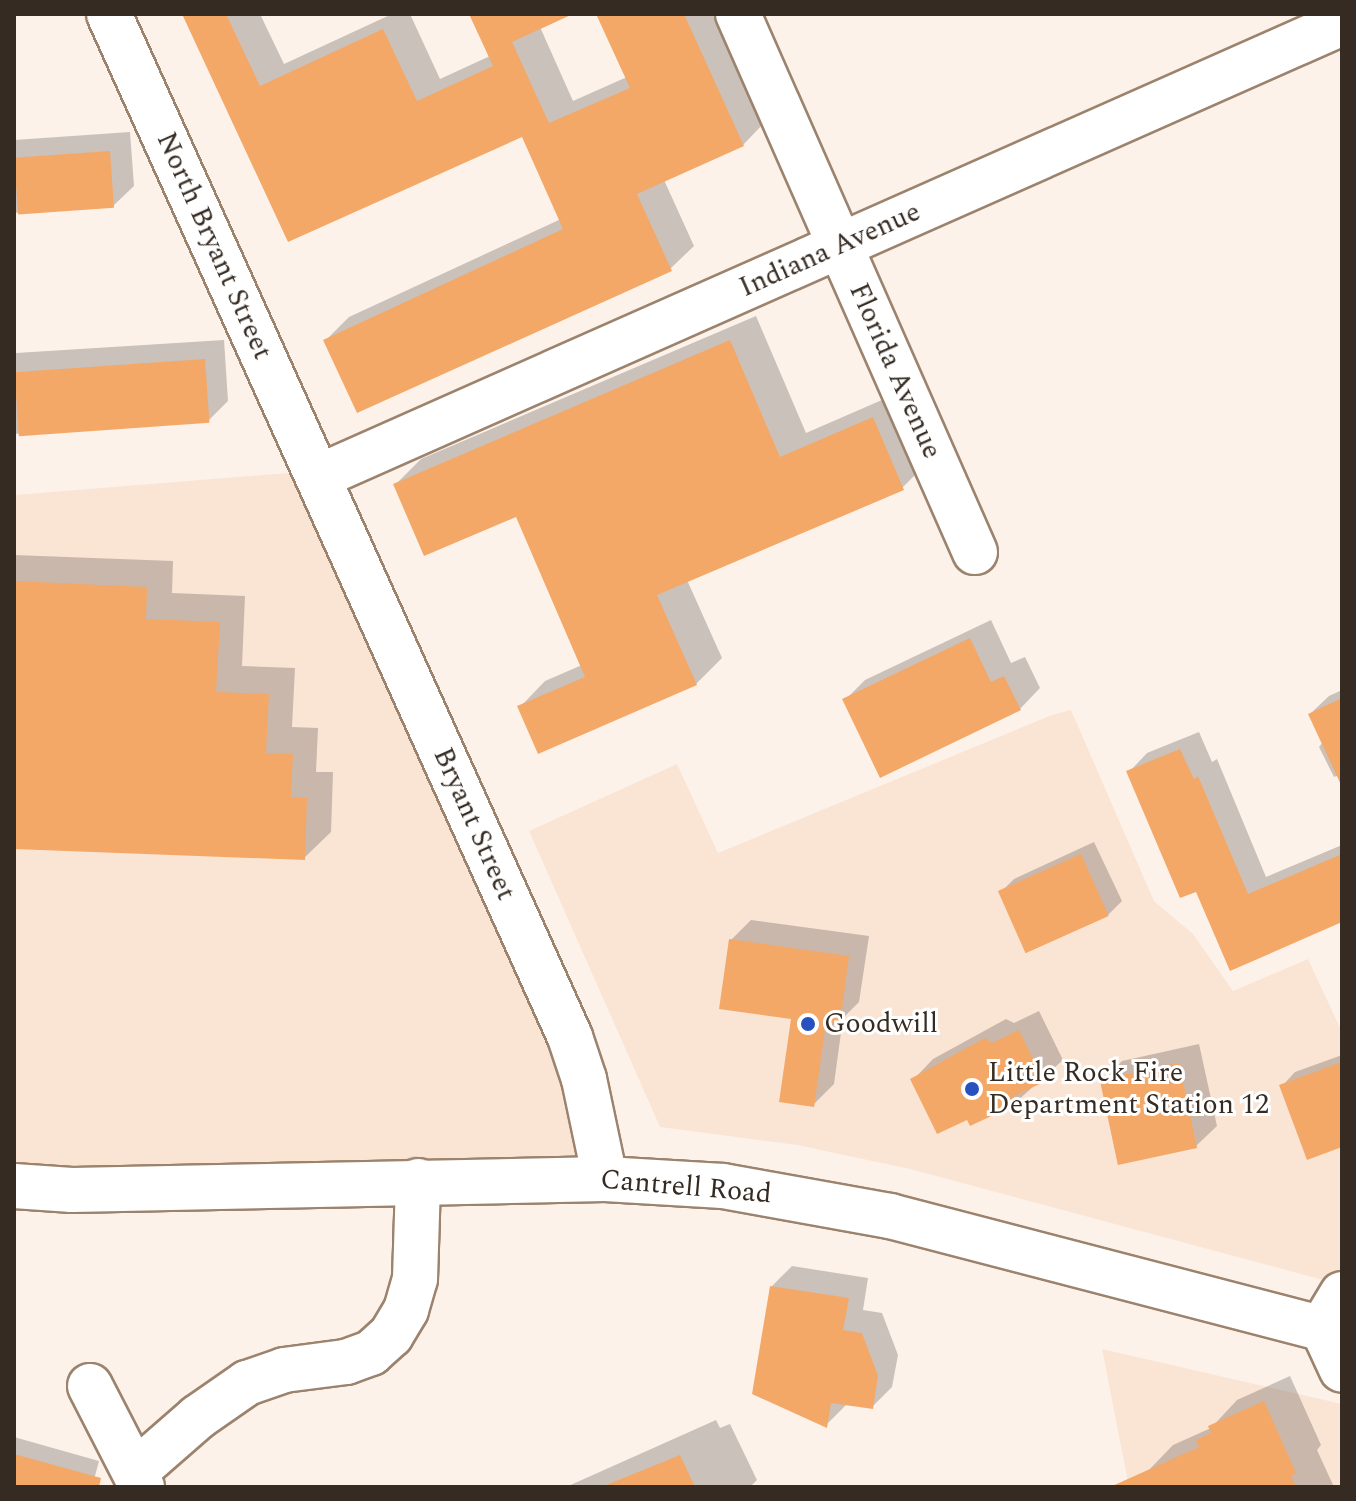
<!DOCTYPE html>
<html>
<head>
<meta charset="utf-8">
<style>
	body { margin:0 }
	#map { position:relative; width:1356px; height:1501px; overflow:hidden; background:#fdf2e9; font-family:Spectral,serif }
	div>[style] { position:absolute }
	.built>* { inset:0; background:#fae5d5 }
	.shadow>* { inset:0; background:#0003 }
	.building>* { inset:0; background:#f4a867; transform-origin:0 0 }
	.roads { filter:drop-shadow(2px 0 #9c836e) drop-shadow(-2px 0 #9c836e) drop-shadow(0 2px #9c836e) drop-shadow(0 -2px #9c836e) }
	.minor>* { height:44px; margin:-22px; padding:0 22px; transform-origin:22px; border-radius:22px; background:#fff }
	.major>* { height:44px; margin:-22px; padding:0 22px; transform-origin:22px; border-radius:22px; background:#fff }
	.dots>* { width:22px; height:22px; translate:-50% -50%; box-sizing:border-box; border:4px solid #fff; border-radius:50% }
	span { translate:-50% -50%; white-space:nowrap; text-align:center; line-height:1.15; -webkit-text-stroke:6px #fff; paint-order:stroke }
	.street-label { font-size:28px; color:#352b22 }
	.poi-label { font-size:28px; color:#352b22 }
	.left { translate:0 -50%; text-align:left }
	.frame { position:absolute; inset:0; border:16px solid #352b22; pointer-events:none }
</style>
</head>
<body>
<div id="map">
	<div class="built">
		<i style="clip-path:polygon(288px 473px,411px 684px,605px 1179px,14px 1186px,14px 495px)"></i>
		<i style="clip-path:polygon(1071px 710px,1154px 901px,1193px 934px,1233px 991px,1308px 959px,1342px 1032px,1342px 1285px,910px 1169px,797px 1145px,660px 1127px,529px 831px,677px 764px,718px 853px,1052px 715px)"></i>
		<i style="clip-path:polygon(1102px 1349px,1342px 1404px,1342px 1487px,1129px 1487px)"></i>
	</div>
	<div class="shadow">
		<i style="clip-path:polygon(185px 14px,260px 14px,284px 64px,392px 14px,410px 14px,440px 79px,490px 56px,471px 14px,569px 14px,540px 27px,573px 101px,627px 77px,599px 14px,718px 14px,766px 121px,743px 145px,664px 180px,694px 246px,670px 269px,326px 340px,349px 317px,561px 219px,523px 134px,289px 239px)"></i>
		<i style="clip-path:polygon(130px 132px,134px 186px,113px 206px,14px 213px,14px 140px)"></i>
		<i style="clip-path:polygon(756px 316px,806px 433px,898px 393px,928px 462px,902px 488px,687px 580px,722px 658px,696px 684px,520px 707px,545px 681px,582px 665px,517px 514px,396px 484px,421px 459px)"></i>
		<i style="clip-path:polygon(224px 340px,228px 401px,208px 421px,14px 434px,16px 353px)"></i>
		<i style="clip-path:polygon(14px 555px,173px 561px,172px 593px,245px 596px,242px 666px,295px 668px,292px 727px,318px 728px,316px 772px,333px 772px,331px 832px,304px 858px,14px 847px)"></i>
		<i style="clip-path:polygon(991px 620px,1011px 663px,1025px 657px,1040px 688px,1020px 709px,845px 700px,865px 680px)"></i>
		<i style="clip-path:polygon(1342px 690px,1342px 782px,1339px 775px,1334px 777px,1319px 747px,1323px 742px,1310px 714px,1329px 696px)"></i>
		<i style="clip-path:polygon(1199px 732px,1212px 762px,1217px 759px,1266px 877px,1342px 845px,1342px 920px,1197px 889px,1129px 772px,1147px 753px)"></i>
		<i style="clip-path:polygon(1094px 842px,1122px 901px,1108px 915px,1001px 892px,1014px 879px)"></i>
		<i style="clip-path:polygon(751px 920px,869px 936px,859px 1002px,843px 1018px,834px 1084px,814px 1104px,793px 1017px,731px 940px)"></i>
		<i style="clip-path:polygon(1039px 1011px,1063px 1060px,1016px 1102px,968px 1117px,913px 1080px,933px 1059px,1006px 1019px,1014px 1023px)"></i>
		<i style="clip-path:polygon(1199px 1044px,1217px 1126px,1196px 1146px,1102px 1081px,1122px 1061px)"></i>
		<i style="clip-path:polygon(1342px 1055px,1342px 1145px,1282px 1086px,1295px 1072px)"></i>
		<i style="clip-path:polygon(792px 1266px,868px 1278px,863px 1310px,882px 1313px,898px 1355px,892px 1387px,872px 1407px,846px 1405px,826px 1425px,772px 1286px)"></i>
		<i style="clip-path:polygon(1290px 1376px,1321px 1445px,1317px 1450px,1334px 1487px,1153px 1487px,1147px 1472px,1173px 1445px,1211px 1428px,1237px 1400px)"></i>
		<i style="clip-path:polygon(716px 1420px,720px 1428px,730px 1424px,757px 1480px,750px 1487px,566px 1487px)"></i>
		<i style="clip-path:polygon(14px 1437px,99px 1461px,92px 1487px,14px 1487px)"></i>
	</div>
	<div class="building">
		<i style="clip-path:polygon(182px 14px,226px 14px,260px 86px,383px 29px,417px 101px,493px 66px,469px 14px,573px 14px,512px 42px,549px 123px,630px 88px,596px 14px,684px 14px,744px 146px,637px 194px,672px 271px,357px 413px,323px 340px,563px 229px,522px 137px,288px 242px)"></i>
		<i style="left:110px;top:151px;width:57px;height:96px;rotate:86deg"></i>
		<i style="clip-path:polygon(730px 340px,780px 457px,873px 417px,904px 490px,657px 595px,697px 685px,538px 754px,517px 706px,585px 677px,516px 517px,424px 556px,393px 484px)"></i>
		<i style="left:205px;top:359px;width:64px;height:191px;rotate:86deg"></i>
		<i style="clip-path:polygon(14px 581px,147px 587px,146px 619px,220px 622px,216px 692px,269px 694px,266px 753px,293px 754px,291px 797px,307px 798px,305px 860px,14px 849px)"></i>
		<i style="clip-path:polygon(970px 638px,991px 682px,1004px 676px,1021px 710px,880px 778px,842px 699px)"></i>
		<i style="clip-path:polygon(1342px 698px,1342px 787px,1308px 714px)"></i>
		<i style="clip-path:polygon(1180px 749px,1194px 779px,1198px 776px,1248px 894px,1342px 854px,1342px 922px,1230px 971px,1196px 892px,1180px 898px,1126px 771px)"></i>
		<i style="left:1081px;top:854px;width:68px;height:91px;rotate:66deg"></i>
		<i style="clip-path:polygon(729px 939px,849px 956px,840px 1024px,826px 1023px,814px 1107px,779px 1102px,791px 1019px,719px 1009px)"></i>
		<i style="clip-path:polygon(1019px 1030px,1044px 1082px,1014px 1096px,1017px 1104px,970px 1126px,967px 1120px,937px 1134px,910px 1079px,985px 1038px,992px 1043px)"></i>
		<i style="clip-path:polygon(1342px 1062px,1342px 1147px,1307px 1160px,1279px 1085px)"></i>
		<i style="left:1179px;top:1063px;width:87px;height:81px;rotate:78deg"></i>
		<i style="clip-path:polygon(770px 1286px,849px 1298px,843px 1330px,862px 1333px,878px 1376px,873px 1409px,831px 1403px,827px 1428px,752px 1394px)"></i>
		<i style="clip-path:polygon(1264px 1401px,1296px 1473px,1291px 1476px,1296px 1487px,1110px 1487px,1199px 1447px,1196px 1440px,1211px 1433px,1208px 1426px)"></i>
		<i style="clip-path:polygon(14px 1454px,101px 1478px,99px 1487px,14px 1487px)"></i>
		<i style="clip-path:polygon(680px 1455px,695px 1487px,604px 1487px,604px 1486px)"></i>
	</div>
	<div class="roads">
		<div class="minor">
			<i style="left:109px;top:14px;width:1122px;rotate:65.74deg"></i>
			<i style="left:570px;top:1037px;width:44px;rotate:71.6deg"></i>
			<i style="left:584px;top:1079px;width:102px;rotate:78.1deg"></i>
			<i style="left:738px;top:14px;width:588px;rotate:66.23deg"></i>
			<i style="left:318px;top:477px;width:1120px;rotate:-23.91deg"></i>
			<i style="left:1342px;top:1294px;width:39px;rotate:121deg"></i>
			<i style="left:1322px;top:1327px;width:47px;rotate:65.1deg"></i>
			<i style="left:90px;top:1386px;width:114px;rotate:62.8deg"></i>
			<i style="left:135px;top:1472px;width:84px;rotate:-41.1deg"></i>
			<i style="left:198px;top:1417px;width:60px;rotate:-34.8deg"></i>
			<i style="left:247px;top:1383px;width:39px;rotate:-19deg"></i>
			<i style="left:284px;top:1370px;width:63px;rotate:-7.4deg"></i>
			<i style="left:346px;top:1362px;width:27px;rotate:-20deg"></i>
			<i style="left:371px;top:1353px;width:27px;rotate:-42deg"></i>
			<i style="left:391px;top:1335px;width:29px;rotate:-59deg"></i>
			<i style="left:406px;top:1310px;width:32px;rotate:-74deg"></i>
			<i style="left:415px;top:1279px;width:98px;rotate:-88.2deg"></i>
		</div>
		<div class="major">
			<i style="left:14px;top:1186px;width:58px;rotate:3.9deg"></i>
			<i style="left:72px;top:1190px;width:533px;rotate:-1.18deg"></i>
			<i style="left:605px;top:1179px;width:118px;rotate:3.4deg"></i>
			<i style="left:723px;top:1186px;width:170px;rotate:10.2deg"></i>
			<i style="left:890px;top:1216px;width:467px;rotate:14.6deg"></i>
		</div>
	</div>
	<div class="dots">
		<i style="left:808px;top:1024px;background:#2851c0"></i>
		<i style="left:972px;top:1089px;background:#2851c0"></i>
	</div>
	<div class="street-label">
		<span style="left:214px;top:246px;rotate:66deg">North Bryant Street</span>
		<span style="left:830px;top:250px;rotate:-24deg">Indiana Avenue</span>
		<span style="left:895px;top:371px;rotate:66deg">Florida Avenue</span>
		<span style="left:474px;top:824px;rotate:66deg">Bryant Street</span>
		<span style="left:686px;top:1187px;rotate:5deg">Cantrell Road</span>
	</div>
	<div class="poi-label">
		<span class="left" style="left:824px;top:1024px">Goodwill</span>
		<span class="left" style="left:988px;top:1089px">Little Rock Fire<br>Department Station 12</span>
	</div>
	<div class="frame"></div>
</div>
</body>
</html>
